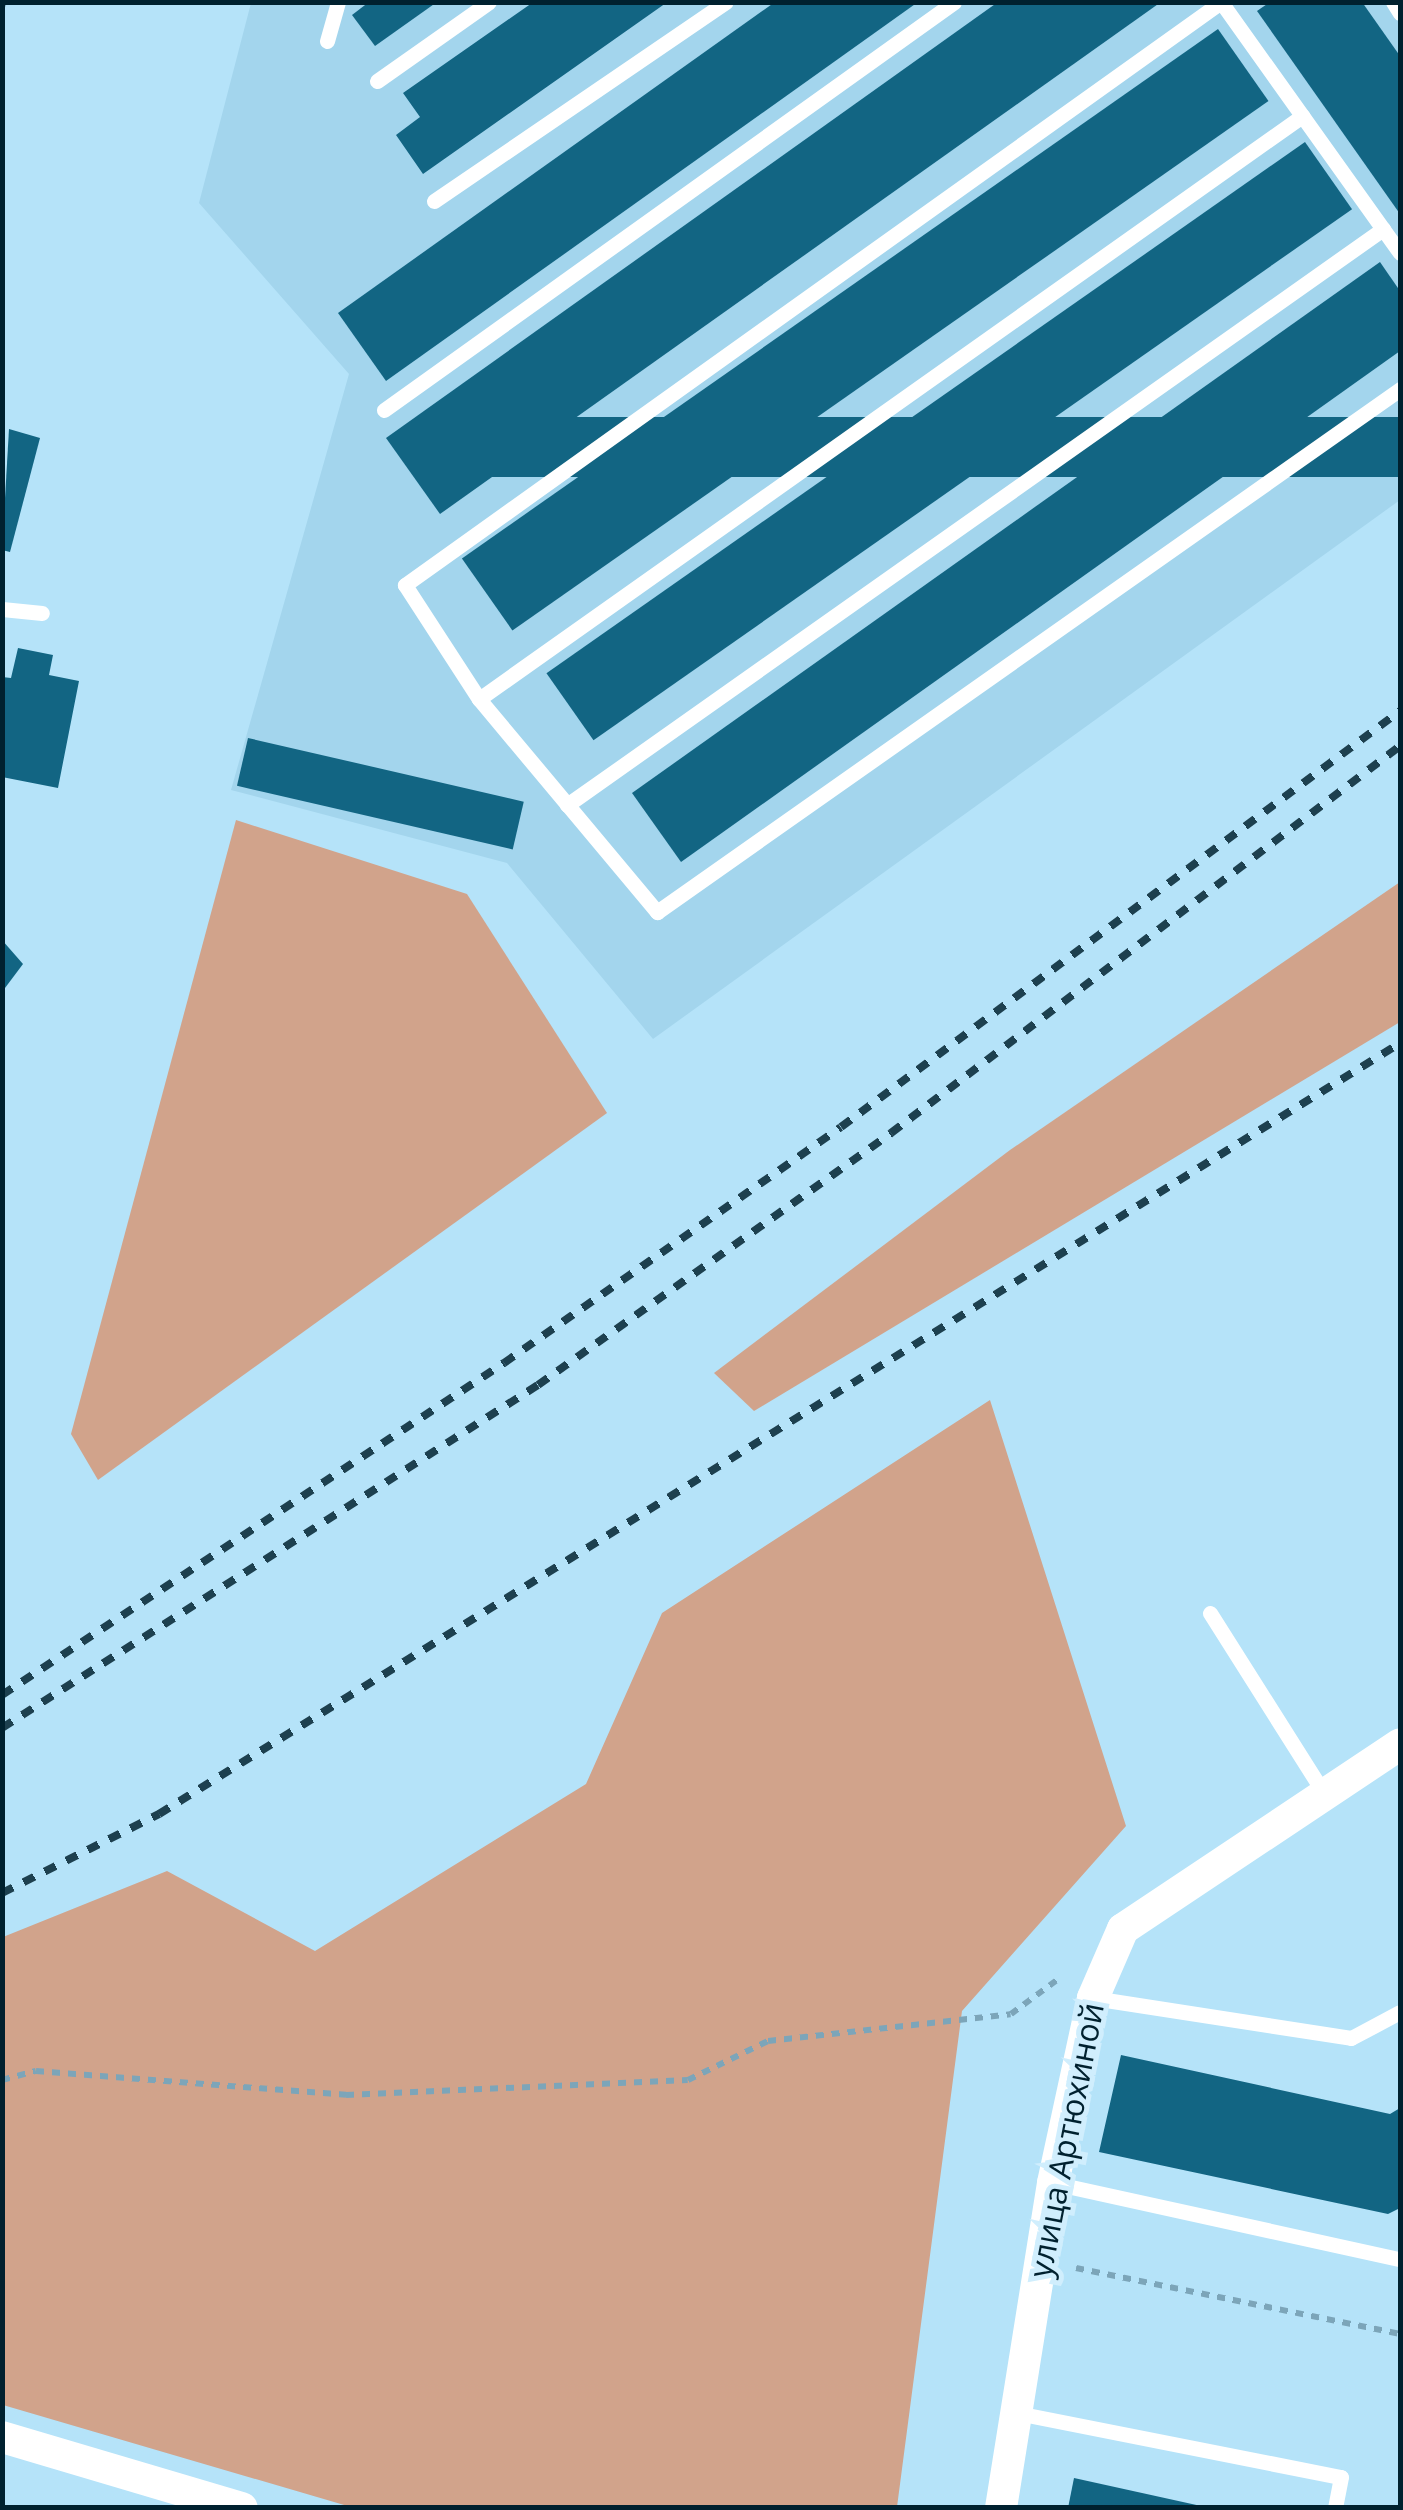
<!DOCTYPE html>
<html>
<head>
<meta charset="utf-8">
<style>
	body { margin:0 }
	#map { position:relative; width:1403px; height:2510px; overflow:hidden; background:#b5e3f9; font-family:"Open Sans",sans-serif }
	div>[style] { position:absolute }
	.built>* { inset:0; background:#a3d5ed }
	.green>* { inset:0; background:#d1a38b }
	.building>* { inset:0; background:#126583; transform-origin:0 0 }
	.path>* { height:6px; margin-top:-3px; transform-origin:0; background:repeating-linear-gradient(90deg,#7ca5b9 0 8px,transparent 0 16px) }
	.lane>* { height:15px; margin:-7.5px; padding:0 7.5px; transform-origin:7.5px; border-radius:7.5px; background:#fff }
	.street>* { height:32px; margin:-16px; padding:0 16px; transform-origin:16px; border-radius:16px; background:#fff }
	.rail>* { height:8px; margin-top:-4px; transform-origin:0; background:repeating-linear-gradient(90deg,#1d404f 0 12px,transparent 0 24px) }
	span { translate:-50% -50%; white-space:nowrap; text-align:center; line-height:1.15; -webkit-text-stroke:10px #d0eefd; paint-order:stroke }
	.street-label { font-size:32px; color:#00212f }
	.frame { position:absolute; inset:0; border:5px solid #00212f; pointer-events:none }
</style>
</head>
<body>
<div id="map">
	<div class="built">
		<i style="clip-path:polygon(251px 3px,1400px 3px,1400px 500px,653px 1039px,507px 863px,231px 790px,349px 374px,199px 203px)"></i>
	</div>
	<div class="green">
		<i style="clip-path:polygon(236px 820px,467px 894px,607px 1113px,98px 1480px,71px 1434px)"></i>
		<i style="clip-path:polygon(1400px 882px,1400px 1022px,754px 1411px,714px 1373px,1010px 1150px)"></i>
		<i style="clip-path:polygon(990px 1400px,1126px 1826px,962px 2011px,897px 2507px,351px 2507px,3px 2405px,3px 1937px,167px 1871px,315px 1951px,586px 1784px,662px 1613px)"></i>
	</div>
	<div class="building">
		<i style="clip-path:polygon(369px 2px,437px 2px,375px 46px,352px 15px)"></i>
		<i style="clip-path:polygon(775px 2px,918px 2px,386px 381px,338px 313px)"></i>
		<i style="clip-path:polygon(998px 2px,1161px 2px,440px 514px,386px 438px)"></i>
		<i style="clip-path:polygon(1270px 2px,1362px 2px,1400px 56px,1400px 214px,1257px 11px)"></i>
		<i style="clip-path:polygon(532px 3px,666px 3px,423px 174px,396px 135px,420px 117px,403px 93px)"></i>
		<i style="left:1218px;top:29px;width:88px;height:923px;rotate:55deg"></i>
		<i style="left:1305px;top:142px;width:82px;height:926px;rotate:55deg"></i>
		<i style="clip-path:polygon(1380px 262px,1400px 291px,1400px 351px,681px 862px,632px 793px)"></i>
		<i style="left:1400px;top:417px;width:60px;height:954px;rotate:90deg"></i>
		<i style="clip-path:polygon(9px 429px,40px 438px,10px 552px,2px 550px)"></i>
		<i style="clip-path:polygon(18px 648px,53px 655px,49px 675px,79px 681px,58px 788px,2px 777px,2px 677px,11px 678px)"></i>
		<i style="left:248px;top:738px;width:283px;height:49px;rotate:13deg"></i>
		<i style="clip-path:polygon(2px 940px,23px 964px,2px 992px)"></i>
		<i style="clip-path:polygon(1121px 2055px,1390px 2114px,1400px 2108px,1400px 2208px,1388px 2214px,1099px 2152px)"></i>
		<i style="clip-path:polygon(1074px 2478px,1201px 2506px,1201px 2508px,1068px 2508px)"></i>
	</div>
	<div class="path">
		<i style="left:2px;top:7px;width:5px;rotate:-68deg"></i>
		<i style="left:2px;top:2080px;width:35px;rotate:-15deg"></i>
		<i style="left:36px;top:2071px;width:311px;rotate:4.4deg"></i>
		<i style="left:346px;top:2095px;width:342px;rotate:-2.5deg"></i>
		<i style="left:688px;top:2080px;width:89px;rotate:-26deg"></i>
		<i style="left:768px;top:2041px;width:244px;rotate:-6.3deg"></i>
		<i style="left:1011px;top:2014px;width:62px;rotate:-36.5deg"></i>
		<i style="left:1076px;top:2268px;width:331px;rotate:11.5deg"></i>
	</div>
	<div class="lane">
		<i style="left:1221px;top:2px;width:1003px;rotate:144.46deg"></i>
		<i style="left:405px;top:585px;width:136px;rotate:57deg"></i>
		<i style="left:479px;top:699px;width:278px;rotate:50.1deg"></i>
		<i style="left:657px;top:912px;width:909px;rotate:-35.14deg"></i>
		<i style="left:1221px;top:2px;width:308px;rotate:54.5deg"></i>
		<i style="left:1393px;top:2px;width:13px;rotate:58deg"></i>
		<i style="left:327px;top:41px;width:41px;rotate:-74.2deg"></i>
		<i style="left:377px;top:81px;width:137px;rotate:-35.2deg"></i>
		<i style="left:434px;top:201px;width:353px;rotate:-34.3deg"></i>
		<i style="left:384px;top:410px;width:701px;rotate:-35.59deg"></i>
		<i style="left:2px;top:609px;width:40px;rotate:5.7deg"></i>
		<i style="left:479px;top:699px;width:1009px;rotate:-35.31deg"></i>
		<i style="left:567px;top:805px;width:999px;rotate:-35.22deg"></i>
		<i style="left:1210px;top:1613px;width:213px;rotate:57.7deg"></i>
		<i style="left:1093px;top:1998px;width:261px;rotate:8.8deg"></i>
		<i style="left:1351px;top:2038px;width:55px;rotate:-28deg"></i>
		<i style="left:1053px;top:2183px;width:355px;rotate:12.4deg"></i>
		<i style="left:1017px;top:2413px;width:330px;rotate:11.2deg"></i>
		<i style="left:1341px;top:2477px;width:32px;rotate:101deg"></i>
	</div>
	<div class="street">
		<i style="left:2px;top:2437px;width:250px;rotate:16.5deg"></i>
		<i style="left:1001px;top:2508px;width:329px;rotate:-80.9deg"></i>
		<i style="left:1053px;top:2183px;width:189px;rotate:-77.8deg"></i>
		<i style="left:1093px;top:1998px;width:75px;rotate:-66.5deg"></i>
		<i style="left:1123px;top:1929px;width:333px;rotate:-33.7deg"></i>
	</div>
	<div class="rail">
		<i style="left:2px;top:1695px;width:602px;rotate:-33.48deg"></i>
		<i style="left:504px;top:1363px;width:411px;rotate:-35deg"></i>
		<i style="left:841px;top:1127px;width:697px;rotate:-36.66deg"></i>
		<i style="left:2px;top:1728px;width:636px;rotate:-32.62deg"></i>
		<i style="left:538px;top:1385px;width:434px;rotate:-35.5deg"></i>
		<i style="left:891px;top:1133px;width:639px;rotate:-37.25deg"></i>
		<i style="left:2px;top:1893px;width:176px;rotate:-26.7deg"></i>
		<i style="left:159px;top:1814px;width:1461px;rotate:-31.85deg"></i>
	</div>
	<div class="street-label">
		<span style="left:1066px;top:2140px;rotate:-79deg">улица Артюхиной</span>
	</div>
	<div class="frame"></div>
</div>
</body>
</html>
